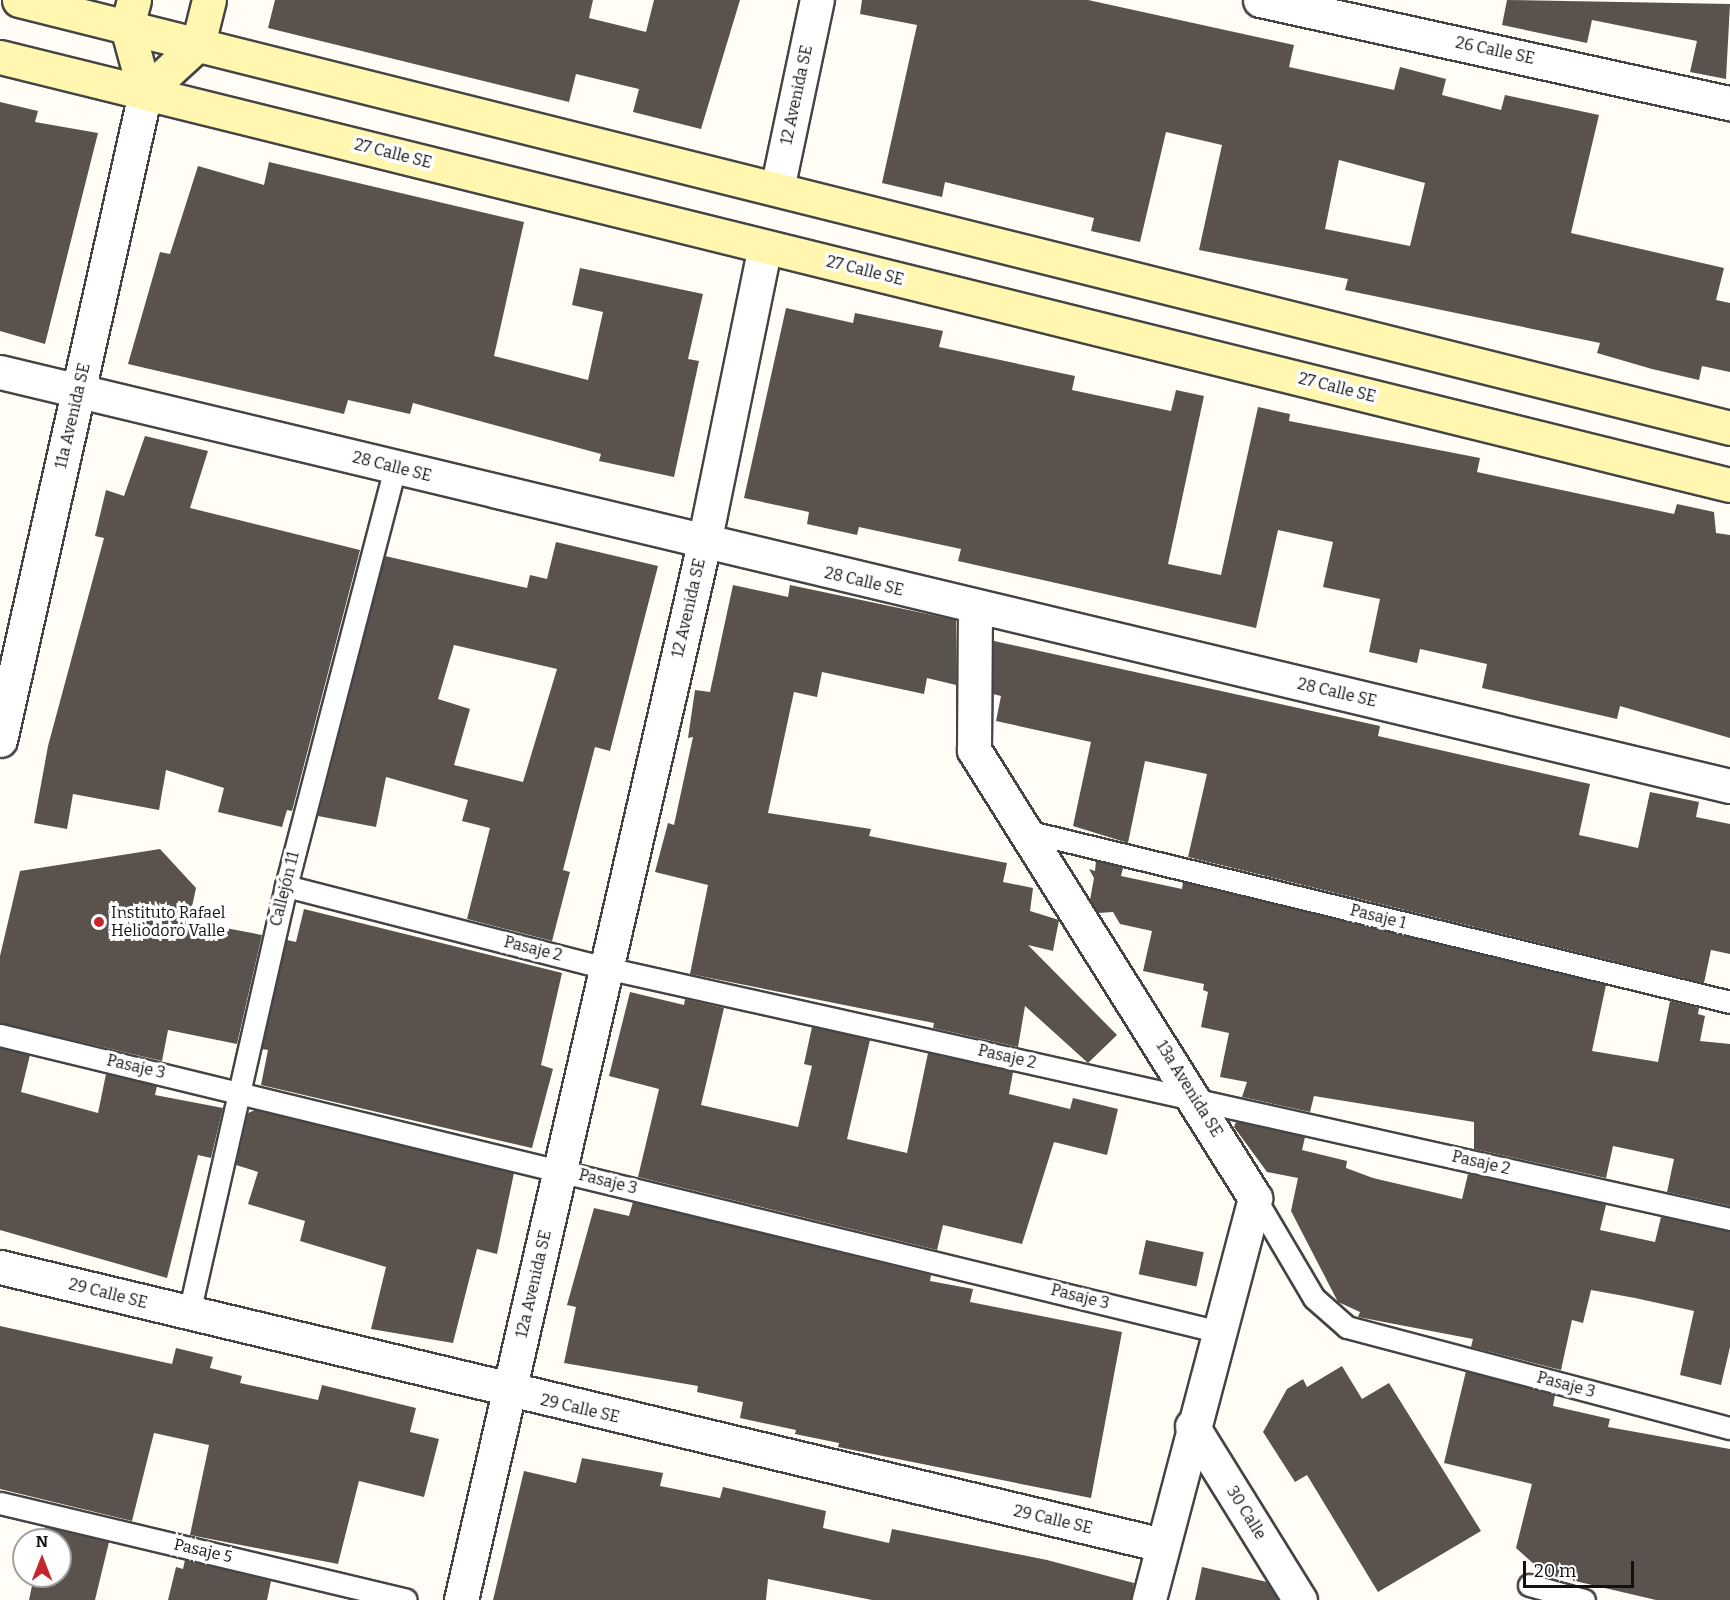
<!DOCTYPE html>
<html>
<head>
<meta charset="utf-8">
<style>
	body { margin:0 }
	#map { position:relative; width:1730px; height:1600px; overflow:hidden; background:#fffdf5; font-family:Bitter,serif }
	div>[style] { position:absolute }
	.building>* { inset:0; background:#5a524d; transform-origin:0 0 }
	.roads { filter:drop-shadow(2px 0 #444) drop-shadow(-2px 0 #444) drop-shadow(0 2px #444) drop-shadow(0 -2px #444) }
	.lane>* { height:21px; margin:-10.5px; padding:0 10.5px; transform-origin:10.5px; border-radius:10.5px; background:#fff }
	.street>* { height:33px; margin:-16.5px; padding:0 16.5px; transform-origin:16.5px; border-radius:16.5px; background:#fff }
	.secondary>* { height:33px; margin:-16.5px; padding:0 16.5px; transform-origin:16.5px; border-radius:16.5px; background:#fff6b0 }
	.dots>* { width:16px; height:16px; translate:-50% -50%; box-sizing:border-box; border:3px solid #fff; border-radius:50% }
	span { translate:-50% -50%; white-space:nowrap; text-align:center; line-height:1.15; -webkit-text-stroke:6px #fff; paint-order:stroke }
	.street-label { font-size:16px; color:#111 }
	.poi-label { font-size:16px; color:#111 }
	.left { translate:0 -50%; text-align:left }
	.north { position:absolute; left:12px; top:1528px; width:60px; height:60px; box-sizing:border-box; background:#fff; border:2px solid #a0a0a0; border-radius:50%; rotate:0deg; font-size:16px; font-weight:700; line-height:24px; text-align:center; color:#111 }
	.north::after { content:''; display:block; margin:auto; width:21px; height:27px; background:#c4262e; clip-path:polygon(50% 0,100% 100%,50% 72%,0 100%) }
	.scale { position:absolute; left:1523px; top:1561px; width:111px; height:27px; box-sizing:border-box; border:3px solid #111; border-top:0; padding-left:8px; font-size:18px; line-height:21px; white-space:nowrap; color:#111; -webkit-text-stroke:4px #fff; paint-order:stroke }
</style>
</head>
<body>
<div id="map">
	<div class="building">
		<i style="clip-path:polygon(275px 0,593px 0,589px 18px,646px 32px,654px 0,740px 0,701px 129px,633px 112px,639px 89px,576px 74px,569px 102px,268px 28px)"></i>
		<i style="clip-path:polygon(evenodd,862px 0,1088px 0,1294px 45px,1289px 67px,1394px 90px,1400px 67px,1446px 79px,1442px 95px,1501px 110px,1505px 95px,1599px 115px,1571px 233px,1724px 268px,1716px 300px,1730px 303px,1730px 372px,1702px 366px,1699px 380px,1652px 369px,1597px 353px,1600px 343px,1345px 290px,1348px 279px,1199px 250px,1222px 145px,1166px 132px,1140px 242px,1091px 231px,1094px 218px,945px 182px,942px 197px,882px 183px,917px 25px,860px 14px,862px 0,1339px 160px,1425px 183px,1410px 246px,1325px 229px,1339px 160px)"></i>
		<i style="clip-path:polygon(1507px 0,1730px 4px,1726px 79px,1690px 72px,1697px 41px,1592px 20px,1587px 43px,1502px 25px)"></i>
		<i style="clip-path:polygon(0 102px,38px 111px,35px 122px,98px 133px,45px 344px,0 331px)"></i>
		<i style="clip-path:polygon(269px 162px,524px 222px,494px 356px,588px 380px,603px 312px,572px 305px,580px 268px,703px 294px,688px 359px,699px 361px,674px 477px,599px 461px,601px 454px,413px 403px,410px 414px,348px 400px,344px 414px,128px 364px,160px 252px,170px 254px,198px 166px,264px 185px)"></i>
		<i style="clip-path:polygon(786px 308px,853px 323px,855px 313px,943px 331px,939px 347px,1075px 376px,1072px 390px,1171px 411px,1176px 390px,1204px 396px,1168px 564px,1221px 575px,1258px 407px,1290px 414px,1289px 421px,1480px 458px,1477px 472px,1674px 514px,1677px 504px,1714px 512px,1716px 533px,1730px 535px,1730px 738px,1620px 706px,1617px 719px,1482px 688px,1487px 664px,1420px 649px,1417px 663px,1369px 652px,1380px 599px,1323px 587px,1333px 542px,1278px 530px,1256px 628px,958px 561px,961px 549px,859px 527px,857px 535px,807px 524px,809px 512px,744px 498px)"></i>
		<i style="clip-path:polygon(145px 436px,208px 451px,190px 508px,360px 550px,292px 811px,287px 810px,282px 827px,218px 812px,224px 788px,166px 770px,159px 810px,73px 794px,67px 829px,34px 823px,48px 746px,104px 538px,95px 536px,106px 490px,124px 496px)"></i>
		<i style="clip-path:polygon(evenodd,556px 542px,658px 566px,610px 751px,595px 747px,563px 870px,570px 872px,552px 941px,467px 919px,490px 828px,462px 821px,468px 800px,386px 777px,376px 827px,318px 816px,385px 556px,527px 588px,530px 575px,547px 579px,556px 542px,454px 645px,557px 669px,523px 782px,454px 765px,470px 709px,438px 699px,454px 645px)"></i>
		<i style="clip-path:polygon(733px 585px,788px 597px,790px 585px,956px 620px,956px 685px,927px 678px,924px 694px,822px 672px,817px 697px,794px 692px,768px 813px,871px 829px,869px 836px,1007px 863px,1003px 882px,1033px 888px,1030px 911px,1059px 920px,1053px 951px,1028px 945px,1117px 1035px,1088px 1063px,1025px 1006px,1018px 1047px,933px 1028px,934px 1023px,690px 974px,708px 885px,655px 872px,668px 823px,674px 825px,693px 737px,688px 738px,695px 690px,710px 692px)"></i>
		<i style="clip-path:polygon(994px 641px,1380px 726px,1378px 736px,1590px 784px,1579px 835px,1638px 848px,1650px 792px,1699px 802px,1696px 817px,1730px 824px,1730px 954px,1711px 950px,1704px 983px,1188px 857px,1207px 774px,1145px 761px,1128px 843px,1073px 826px,1091px 742px,996px 721px,1001px 696px,993px 694px)"></i>
		<i style="clip-path:polygon(160px 849px,196px 888px,189px 921px,262px 935px,237px 1044px,168px 1030px,162px 1061px,0 1023px,0 956px,20px 871px)"></i>
		<i style="clip-path:polygon(1096px 861px,1123px 868px,1121px 876px,1182px 889px,1183px 882px,1606px 985px,1592px 1051px,1658px 1062px,1670px 1001px,1699px 1008px,1698px 1014px,1705px 1016px,1700px 1041px,1730px 1044px,1730px 1206px,1667px 1192px,1674px 1159px,1613px 1146px,1606px 1178px,1474px 1149px,1474px 1122px,1314px 1096px,1310px 1112px,1242px 1097px,1247px 1082px,1220px 1077px,1229px 1033px,1201px 1027px,1208px 992px,1203px 990px,1204px 984px,1143px 971px,1152px 931px,1120px 924px,1113px 912px,1098px 913px,1090px 900px,1094px 878px,1089px 869px,1095px 871px)"></i>
		<i style="clip-path:polygon(304px 909px,562px 973px,541px 1065px,553px 1069px,532px 1148px,261px 1085px,268px 1050px,262px 1049px,287px 940px,296px 942px)"></i>
		<i style="clip-path:polygon(630px 992px,684px 1005px,685px 999px,724px 1008px,701px 1105px,798px 1127px,812px 1066px,804px 1064px,812px 1027px,870px 1040px,847px 1139px,907px 1153px,928px 1053px,1013px 1072px,1009px 1094px,1070px 1109px,1073px 1098px,1118px 1109px,1107px 1155px,1054px 1142px,1022px 1244px,943px 1225px,937px 1250px,638px 1177px,659px 1089px,609px 1076px)"></i>
		<i style="clip-path:polygon(0 1048px,30px 1055px,21px 1092px,98px 1113px,106px 1074px,157px 1086px,155px 1095px,223px 1108px,211px 1158px,198px 1155px,167px 1278px,0 1230px)"></i>
		<i style="clip-path:polygon(255px 1110px,514px 1173px,497px 1254px,477px 1249px,453px 1343px,371px 1329px,386px 1267px,300px 1241px,305px 1221px,248px 1204px,258px 1172px,236px 1165px,248px 1113px)"></i>
		<i style="clip-path:polygon(1236px 1122px,1305px 1137px,1302px 1150px,1347px 1161px,1346px 1168px,1373px 1178px,1462px 1199px,1468px 1174px,1601px 1203px,1606px 1205px,1600px 1230px,1655px 1242px,1661px 1217px,1730px 1231px,1730px 1347px,1721px 1385px,1680px 1375px,1694px 1311px,1635px 1298px,1591px 1290px,1583px 1323px,1572px 1320px,1561px 1370px,1471px 1347px,1473px 1339px,1358px 1317px,1360px 1312px,1338px 1302px,1291px 1211px,1298px 1178px,1267px 1172px,1234px 1127px)"></i>
		<i style="clip-path:polygon(633px 1202px,931px 1275px,930px 1281px,973px 1289px,970px 1302px,1122px 1332px,1091px 1498px,838px 1447px,839px 1443px,795px 1434px,796px 1430px,740px 1418px,743px 1402px,697px 1392px,698px 1386px,564px 1363px,576px 1307px,567px 1305px,594px 1208px,629px 1216px)"></i>
		<i style="left:1146px;top:1240px;width:59px;height:35px;rotate:12deg"></i>
		<i style="clip-path:polygon(0 1326px,172px 1364px,176px 1348px,213px 1357px,210px 1368px,242px 1376px,240px 1383px,318px 1400px,322px 1385px,416px 1408px,410px 1432px,439px 1439px,424px 1497px,359px 1481px,338px 1564px,190px 1535px,209px 1445px,154px 1433px,132px 1521px,0 1489px)"></i>
		<i style="clip-path:polygon(1342px 1366px,1362px 1399px,1389px 1383px,1481px 1531px,1378px 1592px,1307px 1475px,1295px 1482px,1263px 1432px,1287px 1389px,1303px 1379px,1307px 1387px)"></i>
		<i style="clip-path:polygon(1466px 1371px,1555px 1395px,1553px 1406px,1610px 1419px,1608px 1427px,1730px 1449px,1730px 1600px,1656px 1600px,1545px 1574px,1516px 1548px,1532px 1484px,1444px 1463px)"></i>
		<i style="clip-path:polygon(582px 1458px,663px 1473px,660px 1486px,720px 1498px,723px 1487px,826px 1511px,823px 1528px,889px 1543px,892px 1529px,1047px 1560px,1134px 1583px,1131px 1600px,872px 1600px,768px 1579px,766px 1600px,493px 1600px,524px 1471px,576px 1483px)"></i>
		<i style="clip-path:polygon(45px 1527px,109px 1542px,95px 1600px,29px 1600px,34px 1576px,60px 1576px,60px 1540px,42px 1540px)"></i>
		<i style="clip-path:polygon(185px 1560px,271px 1581px,267px 1600px,168px 1600px,176px 1567px,183px 1569px)"></i>
		<i style="clip-path:polygon(1202px 1567px,1267px 1582px,1278px 1600px,1195px 1600px)"></i>
	</div>
	<div class="roads">
		<div class="lane">
			<i style="left:1026px;top:831px;width:724px;rotate:13.65deg"></i>
			<i style="left:286px;top:886px;width:330px;rotate:14.4deg"></i>
			<i style="left:606px;top:968px;width:1152px;rotate:12.59deg"></i>
			<i style="left:0;top:1035px;width:1252px;rotate:13.68deg"></i>
			<i style="left:1255px;top:1198px;width:116px;rotate:59.5deg"></i>
			<i style="left:1314px;top:1298px;width:44px;rotate:41.3deg"></i>
			<i style="left:1347px;top:1327px;width:396px;rotate:14.8deg"></i>
			<i style="left:189px;top:1313px;width:438px;rotate:-77.2deg"></i>
			<i style="left:286px;top:886px;width:432px;rotate:-75.4deg"></i>
			<i style="left:0;top:1503px;width:417px;rotate:13.4deg"></i>
			<i style="left:1529px;top:1585px;width:57px;rotate:15.3deg"></i>
		</div>
		<div class="street">
			<i style="left:1260px;top:0;width:481px;rotate:12.4deg"></i>
			<i style="left:777px;top:189px;width:193px;rotate:-78.1deg"></i>
			<i style="left:0;top:372px;width:1779px;rotate:13.46deg"></i>
			<i style="left:975px;top:608px;width:142px;rotate:90.4deg"></i>
			<i style="left:974px;top:750px;width:529px;rotate:57.9deg"></i>
			<i style="left:1255px;top:1198px;width:416px;rotate:104.8deg"></i>
			<i style="left:0;top:740px;width:663px;rotate:-77.37deg"></i>
			<i style="left:0;top:1267px;width:1195px;rotate:13.45deg"></i>
			<i style="left:1192px;top:1426px;width:205px;rotate:58.2deg"></i>
			<i style="left:461px;top:1600px;width:1085px;rotate:-77.05deg"></i>
			<i style="left:704px;top:543px;width:302px;rotate:-78.4deg"></i>
		</div>
		<div class="secondary">
			<i style="left:19px;top:0;width:1764px;rotate:14.04deg"></i>
			<i style="left:134px;top:0;width:28px;rotate:105deg"></i>
			<i style="left:127px;top:27px;width:68px;rotate:74.7deg"></i>
			<i style="left:145px;top:93px;width:72px;rotate:-42.8deg"></i>
			<i style="left:198px;top:44px;width:45px;rotate:-76deg"></i>
			<i style="left:0;top:57px;width:1782px;rotate:13.9deg"></i>
		</div>
	</div>
	<div class="dots">
		<i style="left:99px;top:922px;background:#c4262e"></i>
	</div>
	<div class="street-label">
		<span style="left:1495px;top:51px;rotate:12deg">26 Calle SE</span>
		<span style="left:797px;top:95px;rotate:-78deg">12 Avenida SE</span>
		<span style="left:393px;top:154px;rotate:14deg">27 Calle SE</span>
		<span style="left:865px;top:271px;rotate:14deg">27 Calle SE</span>
		<span style="left:1337px;top:388px;rotate:14deg">27 Calle SE</span>
		<span style="left:73px;top:416px;rotate:-77deg">11a Avenida SE</span>
		<span style="left:392px;top:467px;rotate:14deg">28 Calle SE</span>
		<span style="left:864px;top:582px;rotate:13deg">28 Calle SE</span>
		<span style="left:689px;top:608px;rotate:-77deg">12 Avenida SE</span>
		<span style="left:1337px;top:693px;rotate:13deg">28 Calle SE</span>
		<span style="left:285px;top:889px;rotate:-76deg">Callejón 11</span>
		<span style="left:1378px;top:917px;rotate:14deg">Pasaje 1</span>
		<span style="left:533px;top:949px;rotate:14deg">Pasaje 2</span>
		<span style="left:1007px;top:1057px;rotate:13deg">Pasaje 2</span>
		<span style="left:136px;top:1067px;rotate:13deg">Pasaje 3</span>
		<span style="left:1189px;top:1089px;rotate:58deg">13a Avenida SE</span>
		<span style="left:1481px;top:1163px;rotate:13deg">Pasaje 2</span>
		<span style="left:608px;top:1182px;rotate:14deg">Pasaje 3</span>
		<span style="left:534px;top:1284px;rotate:-77deg">12a Avenida SE</span>
		<span style="left:108px;top:1294px;rotate:14deg">29 Calle SE</span>
		<span style="left:1080px;top:1297px;rotate:14deg">Pasaje 3</span>
		<span style="left:1566px;top:1385px;rotate:15deg">Pasaje 3</span>
		<span style="left:580px;top:1409px;rotate:13deg">29 Calle SE</span>
		<span style="left:1246px;top:1513px;rotate:58deg">30 Calle</span>
		<span style="left:1053px;top:1520px;rotate:13deg">29 Calle SE</span>
		<span style="left:203px;top:1551px;rotate:13deg">Pasaje 5</span>
	</div>
	<div class="poi-label">
		<span class="left" style="left:111px;top:922px">Instituto Rafael<br>Heliodoro Valle</span>
	</div>
	<div class="north">N</div>
	<div class="scale">20 m</div>
</div>
</body>
</html>
